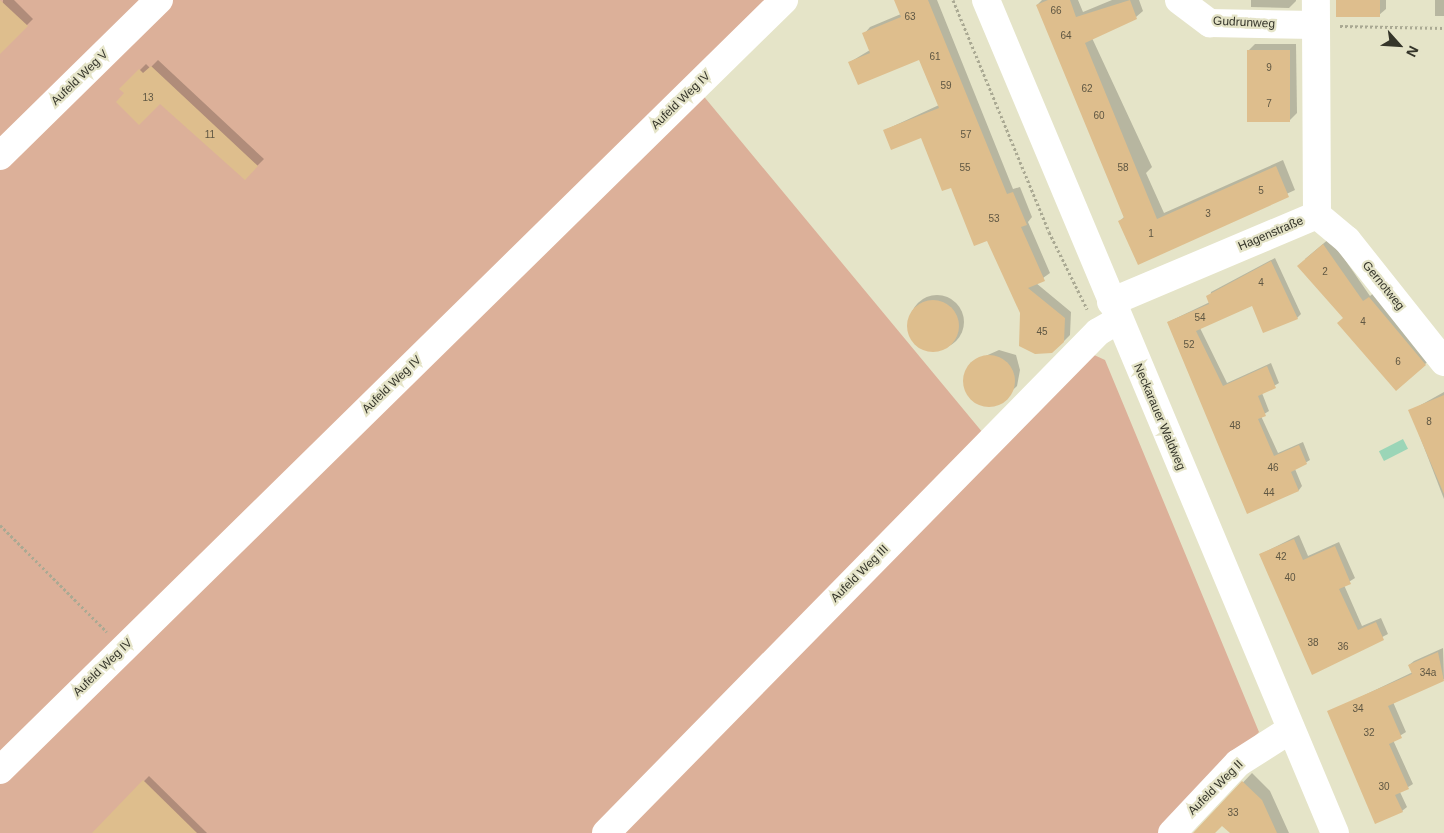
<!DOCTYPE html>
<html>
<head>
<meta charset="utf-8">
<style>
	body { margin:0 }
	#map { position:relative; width:1444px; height:833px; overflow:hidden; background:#e5e4c8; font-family:Arial,sans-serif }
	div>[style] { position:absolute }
	.green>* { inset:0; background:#dcb099 }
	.water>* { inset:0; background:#9bd5b7; transform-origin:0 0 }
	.shadow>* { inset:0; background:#0003; transform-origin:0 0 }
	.round { border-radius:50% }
	.building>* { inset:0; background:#debe8d; transform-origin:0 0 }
	.path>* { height:3px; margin-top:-1.5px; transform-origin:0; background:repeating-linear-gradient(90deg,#aaa993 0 2.5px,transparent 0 5px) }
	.minor>* { height:28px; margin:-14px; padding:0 14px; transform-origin:14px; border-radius:14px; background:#fff }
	span { translate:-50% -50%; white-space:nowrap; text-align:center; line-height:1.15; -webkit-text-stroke:4.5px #e5e4c8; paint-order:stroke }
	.number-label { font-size:10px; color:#5f5743 }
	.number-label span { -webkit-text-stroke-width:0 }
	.street-label { font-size:12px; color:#35352a }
	.north { position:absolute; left:1374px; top:20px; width:50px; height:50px; -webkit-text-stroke:4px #e5e4c8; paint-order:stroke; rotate:116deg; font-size:14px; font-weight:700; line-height:20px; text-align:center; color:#35352a }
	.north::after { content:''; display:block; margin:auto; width:18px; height:22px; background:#35352a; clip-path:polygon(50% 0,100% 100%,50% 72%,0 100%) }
</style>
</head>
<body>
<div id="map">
	<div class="green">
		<i style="clip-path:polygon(0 0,767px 0,701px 93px,988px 439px,1092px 354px,1105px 360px,1259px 732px,1163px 833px,0 833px)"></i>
	</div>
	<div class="water">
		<i style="left:1403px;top:439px;width:11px;height:27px;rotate:63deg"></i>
	</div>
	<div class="shadow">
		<i style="clip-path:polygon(3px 0,14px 0,33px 19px,7px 45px,0 37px)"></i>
		<i style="clip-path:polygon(895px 0,937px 0,1013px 189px,1020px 187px,1032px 217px,1028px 222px,1050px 273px,1036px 283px,1071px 312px,1070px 335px,1064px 341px,1021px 313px,988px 239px,921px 136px,885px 130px,939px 105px,920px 59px,850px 62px,870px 50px,864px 34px,870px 27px,901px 14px)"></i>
		<i style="clip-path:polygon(1042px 0,1078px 0,1083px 12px,1112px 0,1139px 0,1143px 11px,1136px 17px,1092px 38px,1152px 167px,1146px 173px,1164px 213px,1283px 160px,1295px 190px,1138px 263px,1120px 221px,1125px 216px,1037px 5px)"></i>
		<i style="clip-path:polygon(1251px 0,1296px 0,1296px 1px,1289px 8px,1251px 7px)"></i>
		<i style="clip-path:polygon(1337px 0,1386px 0,1386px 9px,1379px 15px)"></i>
		<i style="left:1435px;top:0;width:9px;height:16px"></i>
		<i style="clip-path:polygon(1255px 44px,1296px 44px,1297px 113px,1290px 120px,1248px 51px)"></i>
		<i style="clip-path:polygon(158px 60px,264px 159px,245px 178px,160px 103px,121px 89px,146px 64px,150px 68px)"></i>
		<i style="clip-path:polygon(1330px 238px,1370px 296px,1376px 291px,1432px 358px,1396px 389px,1305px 259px)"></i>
		<i style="clip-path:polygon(1275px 258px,1301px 314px,1297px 318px,1253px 305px,1200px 328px,1227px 383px,1271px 363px,1279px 383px,1262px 393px,1269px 411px,1261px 416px,1278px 453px,1303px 442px,1310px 460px,1295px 469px,1302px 486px,1299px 490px,1248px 512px,1168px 322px,1210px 302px,1211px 292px)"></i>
		<i class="round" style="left:910px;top:295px;width:54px;height:54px"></i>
		<i style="clip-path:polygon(999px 350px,1016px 355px,1020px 370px,1017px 386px,998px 404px,983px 405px,966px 388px,972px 362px)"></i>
		<i style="clip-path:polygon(1444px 392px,1444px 499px,1410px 411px)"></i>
		<i style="clip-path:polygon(1299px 535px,1308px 556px,1339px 542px,1355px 578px,1344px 585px,1362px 626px,1381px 618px,1388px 634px,1313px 673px,1261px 554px)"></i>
		<i style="clip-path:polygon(1443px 648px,1444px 679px,1393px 702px,1406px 732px,1393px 740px,1413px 784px,1400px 792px,1407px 807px,1402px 811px,1329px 712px,1413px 672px,1409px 665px,1414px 661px)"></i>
		<i style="clip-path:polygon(1252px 773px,1270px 791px,1289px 833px,1232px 833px,1222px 824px,1214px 833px,1195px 833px)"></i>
		<i style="clip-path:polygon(149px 776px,207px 833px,94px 833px)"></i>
	</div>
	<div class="building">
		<i style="clip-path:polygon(0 0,28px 26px,0 54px)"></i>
		<i style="clip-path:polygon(894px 0,928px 0,1007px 194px,1013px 192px,1027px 225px,1021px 227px,1045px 281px,1028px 288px,1065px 318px,1064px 342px,1052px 353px,1035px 354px,1019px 346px,1020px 313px,987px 241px,974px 246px,951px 188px,942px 191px,921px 138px,891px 150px,883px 130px,939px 108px,919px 60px,858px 85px,848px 62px,870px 53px,862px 33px,901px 17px)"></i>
		<i style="clip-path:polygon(1048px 0,1070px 0,1076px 17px,1130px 0,1137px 19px,1085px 43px,1157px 219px,1276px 166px,1289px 197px,1138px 265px,1118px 221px,1124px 218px,1036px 5px)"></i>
		<i style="left:1336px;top:0;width:44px;height:17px"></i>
		<i style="left:1247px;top:50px;width:43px;height:72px"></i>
		<i style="clip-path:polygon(151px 66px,258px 166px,245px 180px,160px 104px,139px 125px,116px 102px,124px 93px,119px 89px,139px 69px,143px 73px)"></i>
		<i style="clip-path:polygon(1323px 244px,1363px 301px,1369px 297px,1426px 365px,1396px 391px,1337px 323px,1343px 318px,1297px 266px)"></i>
		<i style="clip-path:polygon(1271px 261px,1298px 319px,1263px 333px,1252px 306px,1196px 331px,1223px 386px,1267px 366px,1276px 388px,1258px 396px,1266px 416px,1258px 419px,1274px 456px,1299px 445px,1307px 464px,1291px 472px,1299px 491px,1247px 514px,1167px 322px,1209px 304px,1206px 296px)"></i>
		<i class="round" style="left:907px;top:300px;width:52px;height:52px"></i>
		<i class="round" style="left:963px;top:355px;width:52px;height:52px"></i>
		<i style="clip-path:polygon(1444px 395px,1444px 494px,1408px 410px)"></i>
		<i style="clip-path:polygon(1294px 539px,1303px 560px,1335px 546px,1351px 584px,1339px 589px,1358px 630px,1376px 622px,1384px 640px,1312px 675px,1259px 554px)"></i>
		<i style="clip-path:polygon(1438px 652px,1444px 681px,1388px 706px,1402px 738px,1389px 744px,1409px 789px,1395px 795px,1403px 812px,1375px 824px,1327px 711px,1412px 674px,1408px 665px)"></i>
		<i style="clip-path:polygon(143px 780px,197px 833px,92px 833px)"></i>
		<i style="clip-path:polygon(1242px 781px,1262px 800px,1277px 833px,1230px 833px,1222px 826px,1215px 833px,1193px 833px)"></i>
	</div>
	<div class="path">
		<i style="left:953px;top:0;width:251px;rotate:67.5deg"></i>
		<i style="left:1049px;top:232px;width:86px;rotate:63.7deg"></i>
		<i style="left:1340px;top:26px;width:104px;rotate:1.1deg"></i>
		<i style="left:0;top:525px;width:151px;rotate:45deg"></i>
	</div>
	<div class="minor">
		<i style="left:986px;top:0;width:903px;rotate:67.27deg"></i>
		<i style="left:1179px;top:0;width:39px;rotate:37deg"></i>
		<i style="left:1210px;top:23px;width:105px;rotate:1.1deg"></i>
		<i style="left:0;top:156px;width:223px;rotate:-44.5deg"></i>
		<i style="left:1317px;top:215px;width:39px;rotate:40deg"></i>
		<i style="left:1347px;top:240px;width:156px;rotate:51.5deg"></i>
		<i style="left:1111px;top:302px;width:224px;rotate:-22.9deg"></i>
		<i style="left:1317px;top:215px;width:215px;rotate:-90.3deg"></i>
		<i style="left:0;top:770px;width:1099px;rotate:-44.48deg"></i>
		<i style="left:606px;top:833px;width:702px;rotate:-45.52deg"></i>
		<i style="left:1098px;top:332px;width:24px;rotate:-30deg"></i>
		<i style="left:1172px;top:833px;width:96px;rotate:-46.7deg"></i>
		<i style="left:1238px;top:763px;width:62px;rotate:-32.4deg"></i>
	</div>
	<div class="number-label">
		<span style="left:1056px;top:11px">66</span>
		<span style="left:910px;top:17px">63</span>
		<span style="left:1066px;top:36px">64</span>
		<span style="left:935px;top:57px">61</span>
		<span style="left:1269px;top:68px">9</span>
		<span style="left:946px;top:86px">59</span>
		<span style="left:1087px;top:89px">62</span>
		<span style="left:148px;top:98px">13</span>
		<span style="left:1269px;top:104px">7</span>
		<span style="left:1099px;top:116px">60</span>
		<span style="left:210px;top:135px">11</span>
		<span style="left:966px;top:135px">57</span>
		<span style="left:965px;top:168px">55</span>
		<span style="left:1123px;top:168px">58</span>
		<span style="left:1261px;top:191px">5</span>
		<span style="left:1208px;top:214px">3</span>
		<span style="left:994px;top:219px">53</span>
		<span style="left:1151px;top:234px">1</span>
		<span style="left:1325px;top:272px">2</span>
		<span style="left:1261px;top:283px">4</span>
		<span style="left:1200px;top:318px">54</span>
		<span style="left:1363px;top:322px">4</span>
		<span style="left:1042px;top:332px">45</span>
		<span style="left:1189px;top:345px">52</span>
		<span style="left:1398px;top:362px">6</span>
		<span style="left:1429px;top:422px">8</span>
		<span style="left:1235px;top:426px">48</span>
		<span style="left:1273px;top:468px">46</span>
		<span style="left:1269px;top:493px">44</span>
		<span style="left:1281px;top:557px">42</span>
		<span style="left:1290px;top:578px">40</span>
		<span style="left:1313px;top:643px">38</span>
		<span style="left:1343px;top:647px">36</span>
		<span style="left:1428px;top:673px">34a</span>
		<span style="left:1358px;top:709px">34</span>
		<span style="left:1369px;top:733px">32</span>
		<span style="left:1384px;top:787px">30</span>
		<span style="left:1233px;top:813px">33</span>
	</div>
	<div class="street-label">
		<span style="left:1244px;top:23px;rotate:3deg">Gudrunweg</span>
		<span style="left:80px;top:78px;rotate:-44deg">Aufeld Weg V</span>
		<span style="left:681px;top:101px;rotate:-44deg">Aufeld Weg IV</span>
		<span style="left:1271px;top:234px;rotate:-23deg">Hagenstraße</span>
		<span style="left:1383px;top:286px;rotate:51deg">Gernotweg</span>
		<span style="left:392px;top:385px;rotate:-44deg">Aufeld Weg IV</span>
		<span style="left:1159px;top:417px;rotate:67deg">Neckarauer Waldweg</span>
		<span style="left:860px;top:574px;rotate:-45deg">Aufeld Weg III</span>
		<span style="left:103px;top:668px;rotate:-44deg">Aufeld Weg IV</span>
		<span style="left:1216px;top:788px;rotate:-45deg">Aufeld Weg II</span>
	</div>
	<div class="north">N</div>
</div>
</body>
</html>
